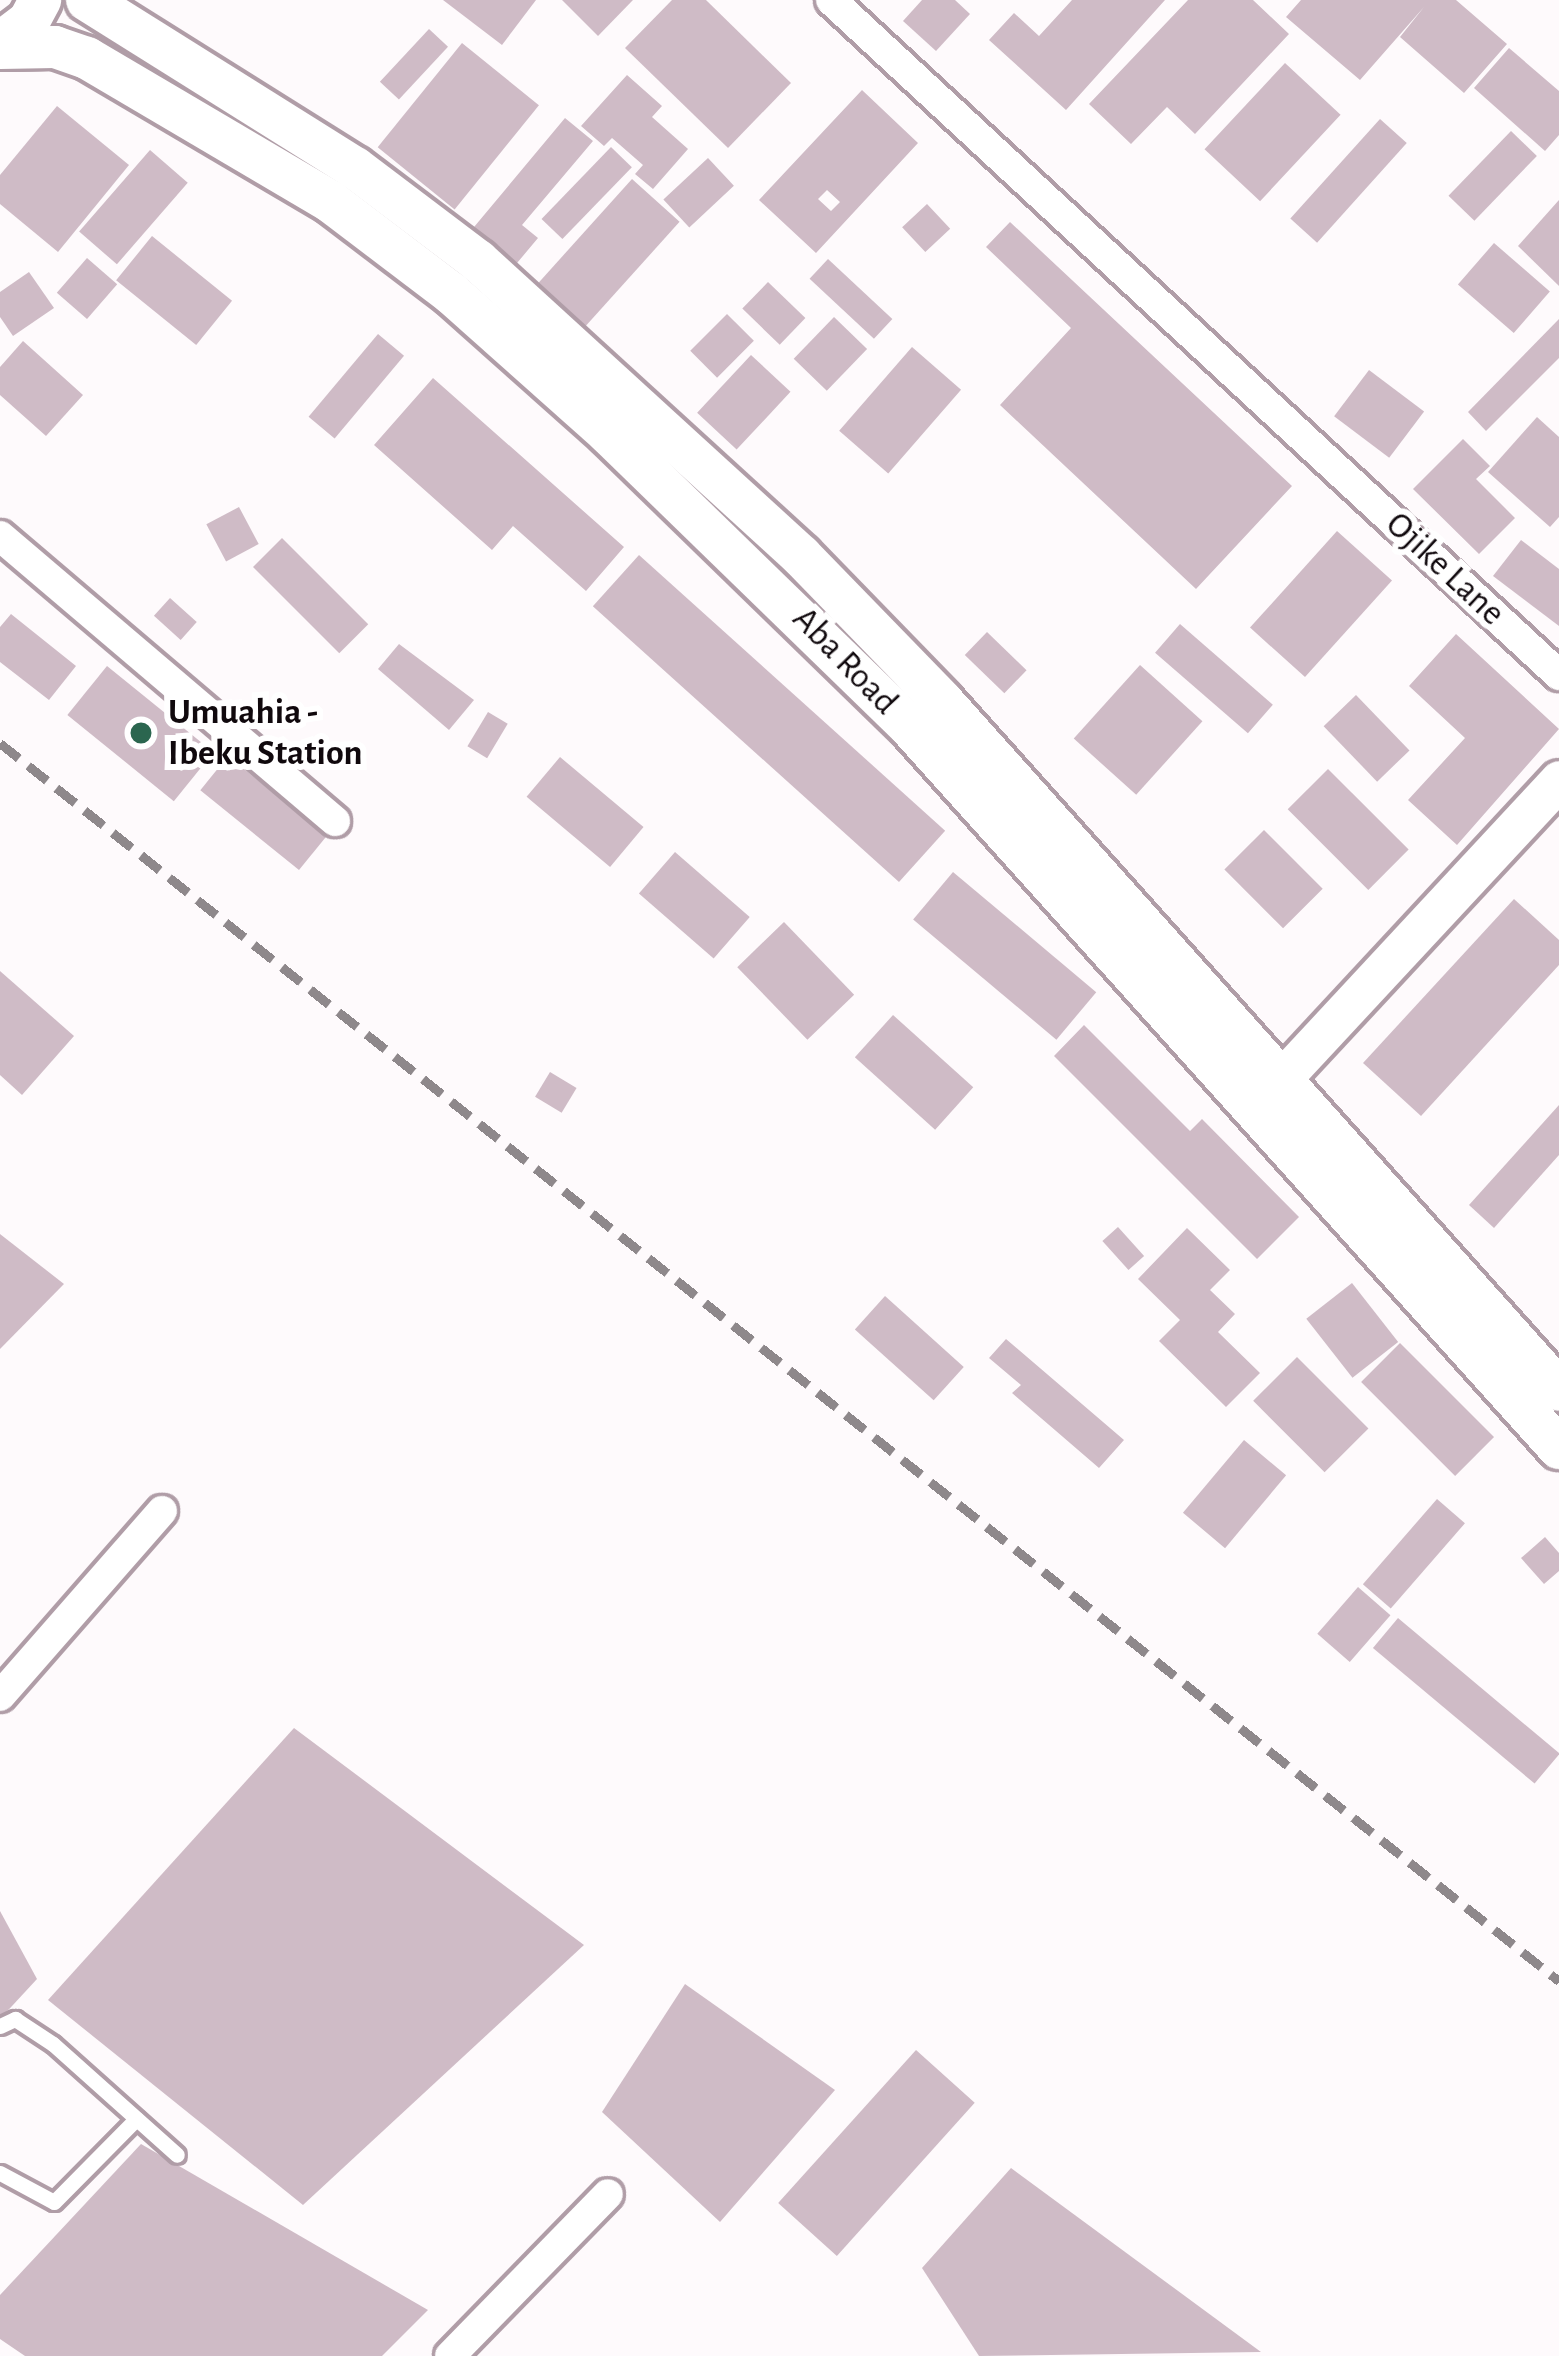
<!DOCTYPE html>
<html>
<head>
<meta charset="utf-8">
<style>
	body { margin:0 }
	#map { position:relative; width:1559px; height:2356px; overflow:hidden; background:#fefafc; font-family:"Alegreya Sans",sans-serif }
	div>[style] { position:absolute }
	.building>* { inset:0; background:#cfbbc6; transform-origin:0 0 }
	.roads { filter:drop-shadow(3px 0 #b09da7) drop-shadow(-3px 0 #b09da7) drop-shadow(0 3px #b09da7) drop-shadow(0 -3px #b09da7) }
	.service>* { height:15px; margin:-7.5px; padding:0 7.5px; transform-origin:7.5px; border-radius:7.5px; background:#fff }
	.minor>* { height:30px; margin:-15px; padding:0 15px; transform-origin:15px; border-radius:15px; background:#fff }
	.tertiary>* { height:39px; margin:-19.5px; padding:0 19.5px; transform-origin:19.5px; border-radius:19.5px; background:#fff }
	.secondary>* { height:42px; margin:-21px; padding:0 21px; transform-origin:21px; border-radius:21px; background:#fff }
	.rail>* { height:9px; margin-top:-4.5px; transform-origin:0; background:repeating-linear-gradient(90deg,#8e888b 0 24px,transparent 0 36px) }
	.dots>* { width:33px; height:33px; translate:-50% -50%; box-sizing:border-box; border:6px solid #fff; border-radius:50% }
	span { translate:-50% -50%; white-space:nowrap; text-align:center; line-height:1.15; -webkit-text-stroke:12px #fff; paint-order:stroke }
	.street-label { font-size:36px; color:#10090d }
	.poi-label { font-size:36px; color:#10090d; font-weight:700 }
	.left { translate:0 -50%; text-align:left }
</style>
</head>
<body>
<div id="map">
	<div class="building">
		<i style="clip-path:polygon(443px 0,536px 0,502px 45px)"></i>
		<i style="clip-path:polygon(562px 0,633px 0,598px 36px)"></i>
		<i style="clip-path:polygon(672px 0,706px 0,791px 83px,728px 148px,625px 48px)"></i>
		<i style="clip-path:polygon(922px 0,955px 0,970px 14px,936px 51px,903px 21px)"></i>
		<i style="clip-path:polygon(1072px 0,1165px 0,1066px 110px,989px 40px,1014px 13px,1039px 36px)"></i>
		<i style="clip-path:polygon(1188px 0,1253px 0,1289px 34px,1195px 134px,1167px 107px,1131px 144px,1089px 104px)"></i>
		<i style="clip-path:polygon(1301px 0,1456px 0,1507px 44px,1464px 93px,1400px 37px,1424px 7px,1360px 80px,1286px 17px)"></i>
		<i style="left:429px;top:29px;width:26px;height:72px;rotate:43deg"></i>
		<i style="left:462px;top:43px;width:99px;height:134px;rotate:39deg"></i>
		<i style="clip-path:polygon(1509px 48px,1559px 91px,1559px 135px,1545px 151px,1474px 88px)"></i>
		<i style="left:1285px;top:63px;width:76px;height:118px;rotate:43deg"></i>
		<i style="clip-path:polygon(627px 75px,662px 106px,652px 117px,688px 149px,653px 189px,635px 174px,643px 165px,612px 138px,604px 146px,581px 126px)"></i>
		<i style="clip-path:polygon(evenodd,862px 90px,918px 143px,816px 253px,759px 200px,862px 90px,827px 190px,840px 202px,831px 211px,818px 199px,827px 190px)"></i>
		<i style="clip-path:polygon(57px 106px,129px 165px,58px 252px,0 204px,0 175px)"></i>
		<i style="clip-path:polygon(565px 118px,593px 141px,522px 225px,538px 238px,507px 275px,464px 239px)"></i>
		<i style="left:1380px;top:119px;width:36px;height:134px;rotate:42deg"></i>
		<i style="left:1511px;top:131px;width:36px;height:90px;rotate:44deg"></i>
		<i style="left:611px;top:147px;width:29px;height:100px;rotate:44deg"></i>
		<i style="left:150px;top:150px;width:50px;height:108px;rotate:41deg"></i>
		<i style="left:708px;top:158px;width:38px;height:61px;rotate:47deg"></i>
		<i style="left:632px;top:179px;width:64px;height:147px;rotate:42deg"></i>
		<i style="clip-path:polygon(1559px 200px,1559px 286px,1518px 246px)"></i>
		<i style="left:927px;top:204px;width:34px;height:34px;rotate:47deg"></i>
		<i style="clip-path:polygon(1010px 222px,1292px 486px,1196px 589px,1000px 405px,1071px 328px,986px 247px)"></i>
		<i style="left:152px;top:236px;width:103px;height:57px;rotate:39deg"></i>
		<i style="left:1494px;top:243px;width:74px;height:55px;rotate:41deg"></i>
		<i style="left:87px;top:258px;width:40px;height:46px;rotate:41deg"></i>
		<i style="left:828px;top:259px;width:88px;height:27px;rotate:43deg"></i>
		<i style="clip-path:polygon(29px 272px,54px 308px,13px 336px,0 317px,0 292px)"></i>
		<i style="left:768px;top:282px;width:52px;height:37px;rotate:44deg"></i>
		<i style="left:727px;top:314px;width:38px;height:52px;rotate:45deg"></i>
		<i style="left:834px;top:317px;width:46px;height:58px;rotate:44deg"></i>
		<i style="clip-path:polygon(1559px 319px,1559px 358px,1486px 431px,1468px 412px)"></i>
		<i style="left:378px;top:334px;width:34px;height:108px;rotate:40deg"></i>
		<i style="clip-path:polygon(23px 341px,83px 395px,46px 436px,0 395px,0 367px)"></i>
		<i style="left:912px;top:347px;width:65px;height:111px;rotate:41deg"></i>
		<i style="left:751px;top:355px;width:54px;height:79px;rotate:43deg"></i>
		<i style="left:1369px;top:370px;width:69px;height:58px;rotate:37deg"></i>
		<i style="clip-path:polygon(433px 378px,624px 547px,586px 591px,513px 526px,492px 550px,374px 445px)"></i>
		<i style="clip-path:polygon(1537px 417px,1559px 437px,1559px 517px,1550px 527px,1488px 472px)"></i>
		<i style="clip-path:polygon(1463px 439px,1490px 466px,1476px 479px,1515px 518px,1479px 554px,1413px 489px)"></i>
		<i style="left:239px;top:507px;width:42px;height:37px;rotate:62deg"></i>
		<i style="left:1337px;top:531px;width:74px;height:130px;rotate:42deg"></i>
		<i style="left:282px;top:538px;width:122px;height:41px;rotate:45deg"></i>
		<i style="clip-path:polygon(1521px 540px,1559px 569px,1559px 626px,1493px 576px)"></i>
		<i style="left:639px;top:555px;width:412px;height:69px;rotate:42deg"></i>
		<i style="left:170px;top:598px;width:36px;height:24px;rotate:42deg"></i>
		<i style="clip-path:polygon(11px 614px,76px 666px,49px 700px,0 662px,0 627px)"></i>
		<i style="left:1180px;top:624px;width:123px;height:38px;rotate:41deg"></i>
		<i style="left:987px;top:632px;width:55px;height:32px;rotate:44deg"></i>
		<i style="clip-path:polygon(1456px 634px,1559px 729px,1457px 845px,1408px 800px,1465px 738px,1409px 686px)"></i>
		<i style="clip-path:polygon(399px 644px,474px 700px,449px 730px,378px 669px)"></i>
		<i style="left:1140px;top:665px;width:84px;height:99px;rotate:42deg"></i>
		<i style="left:107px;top:666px;width:137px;height:63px;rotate:39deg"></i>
		<i style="left:1356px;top:695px;width:77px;height:45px;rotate:46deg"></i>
		<i style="left:488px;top:712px;width:23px;height:40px;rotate:31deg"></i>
		<i style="left:228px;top:756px;width:127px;height:44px;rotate:39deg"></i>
		<i style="left:560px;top:757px;width:109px;height:52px;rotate:40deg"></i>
		<i style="left:1328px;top:769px;width:114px;height:57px;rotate:45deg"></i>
		<i style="left:1264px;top:830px;width:83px;height:56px;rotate:45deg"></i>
		<i style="left:675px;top:852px;width:99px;height:55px;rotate:41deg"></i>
		<i style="left:953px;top:872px;width:187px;height:62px;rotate:40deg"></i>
		<i style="clip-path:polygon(1514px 899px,1559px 940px,1559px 965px,1421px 1116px,1363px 1063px)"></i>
		<i style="left:784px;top:922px;width:101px;height:65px;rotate:46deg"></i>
		<i style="clip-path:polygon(0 971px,74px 1036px,22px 1095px,0 1075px)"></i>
		<i style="left:893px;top:1015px;width:108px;height:57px;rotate:42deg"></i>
		<i style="clip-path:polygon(1084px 1025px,1190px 1131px,1202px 1119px,1299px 1217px,1257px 1259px,1054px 1056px)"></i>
		<i style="left:550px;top:1072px;width:31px;height:29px;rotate:31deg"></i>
		<i style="clip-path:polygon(1559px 1105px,1559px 1155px,1494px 1228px,1469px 1205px)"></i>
		<i style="left:1118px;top:1227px;width:39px;height:21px;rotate:48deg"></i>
		<i style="clip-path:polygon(1187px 1228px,1230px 1270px,1210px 1290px,1235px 1314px,1218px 1332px,1260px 1373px,1226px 1407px,1159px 1341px,1180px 1320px,1138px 1279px)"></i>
		<i style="clip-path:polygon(0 1234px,64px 1284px,0 1349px)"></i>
		<i style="left:1352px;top:1283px;width:75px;height:58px;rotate:52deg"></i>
		<i style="left:885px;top:1296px;width:106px;height:45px;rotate:42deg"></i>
		<i style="clip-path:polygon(1006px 1339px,1124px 1440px,1099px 1468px,1012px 1393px,1021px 1385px,989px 1358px)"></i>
		<i style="left:1400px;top:1343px;width:133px;height:55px;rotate:45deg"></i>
		<i style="left:1297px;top:1357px;width:101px;height:62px;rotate:45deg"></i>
		<i style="left:1244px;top:1440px;width:55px;height:95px;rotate:40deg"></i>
		<i style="left:1437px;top:1499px;width:37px;height:113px;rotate:41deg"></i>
		<i style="clip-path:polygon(1545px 1537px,1559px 1553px,1559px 1571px,1544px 1584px,1521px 1558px)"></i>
		<i style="left:1358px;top:1587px;width:43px;height:62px;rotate:41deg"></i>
		<i style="left:1398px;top:1618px;width:211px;height:39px;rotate:40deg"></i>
		<i style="clip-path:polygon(294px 1728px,584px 1945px,303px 2205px,48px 2000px)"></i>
		<i style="clip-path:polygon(0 1911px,37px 1979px,0 2019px)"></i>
		<i style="clip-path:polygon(685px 1984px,835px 2090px,720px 2222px,602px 2112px)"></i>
		<i style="left:916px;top:2050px;width:79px;height:206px;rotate:42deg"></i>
		<i style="clip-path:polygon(141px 2144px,428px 2310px,382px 2356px,25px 2356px,0 2339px,0 2295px)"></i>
		<i style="clip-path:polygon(1011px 2168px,1261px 2352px,979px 2356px,922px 2268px)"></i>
	</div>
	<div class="roads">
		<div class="service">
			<i style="left:0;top:2026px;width:17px;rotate:-25deg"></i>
			<i style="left:15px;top:2019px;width:45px;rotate:33.3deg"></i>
			<i style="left:53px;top:2044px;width:166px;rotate:41.8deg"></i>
			<i style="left:0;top:2173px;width:61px;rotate:28.2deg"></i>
			<i style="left:54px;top:2202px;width:117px;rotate:-45.3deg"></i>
		</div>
		<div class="minor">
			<i style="left:831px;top:0;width:993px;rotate:42.84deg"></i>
			<i style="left:0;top:536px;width:440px;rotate:40.4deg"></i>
			<i style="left:0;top:1696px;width:246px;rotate:-48.8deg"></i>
			<i style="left:450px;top:2356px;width:226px;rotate:-45.7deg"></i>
		</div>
		<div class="tertiary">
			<i style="left:1261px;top:1101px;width:438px;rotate:-47.1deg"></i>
		</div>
		<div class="secondary">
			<i style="left:87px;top:0;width:316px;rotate:32.1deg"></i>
			<i style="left:355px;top:168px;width:154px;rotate:37.1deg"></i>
			<i style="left:478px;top:261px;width:437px;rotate:42.4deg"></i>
			<i style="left:801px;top:556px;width:201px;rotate:45.8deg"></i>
			<i style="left:941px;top:700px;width:926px;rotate:48.15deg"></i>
			<i style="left:0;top:43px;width:36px;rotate:-37deg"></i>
			<i style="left:29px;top:21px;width:24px;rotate:-62deg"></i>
			<i style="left:0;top:48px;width:55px;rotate:-1deg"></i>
			<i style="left:55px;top:47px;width:34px;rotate:19deg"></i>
			<i style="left:87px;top:58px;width:283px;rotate:30.5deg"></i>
			<i style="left:331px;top:202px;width:151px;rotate:37.2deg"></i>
			<i style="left:451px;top:293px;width:212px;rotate:41.7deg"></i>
			<i style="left:609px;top:434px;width:421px;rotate:44.2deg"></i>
			<i style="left:911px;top:728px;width:969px;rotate:48.01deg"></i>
		</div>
	</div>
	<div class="rail">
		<i style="left:0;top:743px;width:1991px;rotate:38.45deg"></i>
	</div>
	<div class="dots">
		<i style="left:141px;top:733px;background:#2b664f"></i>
	</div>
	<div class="street-label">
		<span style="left:1445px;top:569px;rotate:43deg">Ojike Lane</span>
		<span style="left:845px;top:661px;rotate:46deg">Aba Road</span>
	</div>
	<div class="poi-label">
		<span class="left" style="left:168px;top:733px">Umuahia -<br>Ibeku Station</span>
	</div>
</div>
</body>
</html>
